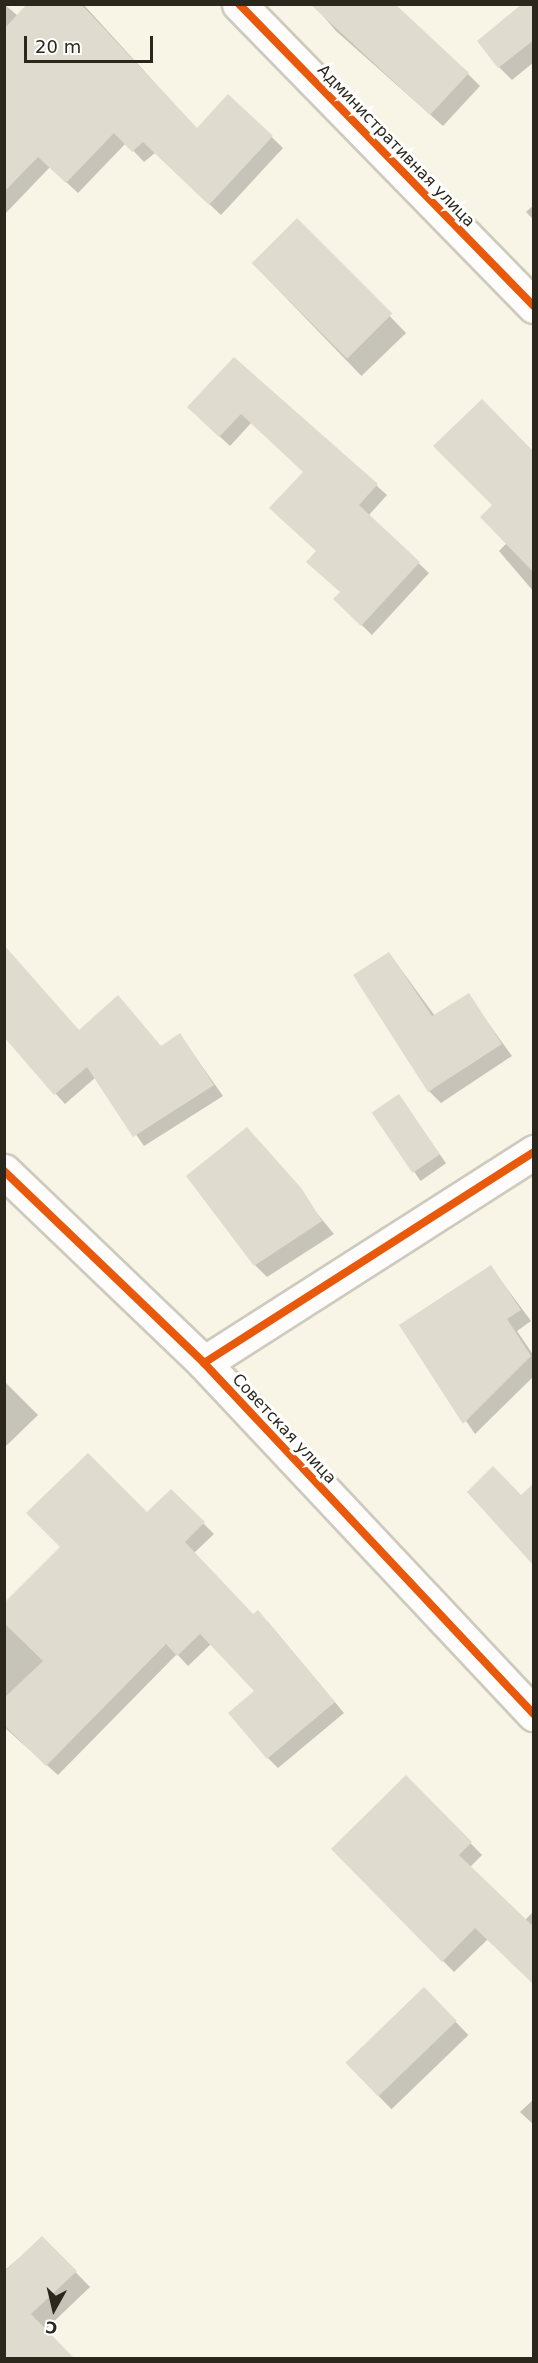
<!DOCTYPE html>
<html>
<head>
<meta charset="utf-8">
<style>
	body { margin:0 }
	#map { position:relative; width:538px; height:2363px; overflow:hidden; background:#f8f4e6; font-family:"DejaVu Sans",sans-serif }
	div>[style] { position:absolute }
	.shadow>* { inset:0; background:#0003; transform-origin:0 0 }
	.building>* { inset:0; background:#dfdbcf; transform-origin:0 0 }
	.roads { filter:drop-shadow(2px 0 #cecabe) drop-shadow(-2px 0 #cecabe) drop-shadow(0 2px #cecabe) drop-shadow(0 -2px #cecabe) }
	.minor>* { height:33px; margin:-16.5px; padding:0 16.5px; transform-origin:16.5px; border-radius:16.5px; background:#fefdfb }
	.cycleway>* { height:8px; margin:-4px; padding:0 4px; transform-origin:4px; border-radius:4px; background:#e8590c }
	span { translate:-50% -50%; white-space:nowrap; text-align:center; line-height:1.15; -webkit-text-stroke:6px #fff; paint-order:stroke }
	.street-label { font-size:16px; color:#2b271c }
	.frame { position:absolute; inset:0; border:6px solid #2b271c; pointer-events:none }
	.north { position:absolute; left:24px; top:2279px; width:60px; height:60px; -webkit-text-stroke:4px #fff; paint-order:stroke; rotate:188deg; font-size:16px; font-weight:700; line-height:24px; text-align:center; color:#2b271c }
	.north::after { content:''; display:block; margin:auto; width:21px; height:27px; background:#2b271c; clip-path:polygon(50% 0,100% 100%,50% 72%,0 100%) }
	.scale { position:absolute; left:24px; top:36px; width:129px; height:27px; box-sizing:border-box; border:3px solid #2b271c; border-top:0; padding-left:8px; font-size:18px; line-height:21px; white-space:nowrap; color:#2b271c; -webkit-text-stroke:4px #fff; paint-order:stroke }
</style>
</head>
<body>
<div id="map">
	<div class="shadow">
		<i style="clip-path:polygon(4px 4px,18px 16px,29px 4px,83px 4px,197px 129px,229px 96px,283px 148px,221px 215px,155px 153px,144px 162px,126px 143px,78px 193px,50px 167px,4px 215px)"></i>
		<i style="clip-path:polygon(313px 4px,468px 74px,480px 86px,443px 126px,336px 31px)"></i>
		<i style="clip-path:polygon(534px 5px,534px 62px,512px 80px,499px 67px)"></i>
		<i style="clip-path:polygon(534px 205px,534px 220px,526px 212px)"></i>
		<i style="left:297px;top:220px;width:157px;height:62px;rotate:46deg"></i>
		<i style="clip-path:polygon(234px 359px,387px 495px,368px 516px,429px 573px,372px 635px,335px 599px,341px 592px,317px 552px,305px 472px,252px 422px,230px 446px,199px 417px)"></i>
		<i style="clip-path:polygon(534px 454px,534px 592px,499px 551px,507px 543px,494px 505px)"></i>
		<i style="clip-path:polygon(389px 953px,435px 1016px,468px 995px,512px 1056px,441px 1103px,429px 1091px)"></i>
		<i style="clip-path:polygon(80px 1031px,162px 1047px,180px 1035px,223px 1096px,144px 1146px,96px 1077px,65px 1104px,30px 1065px)"></i>
		<i style="left:399px;top:1096px;width:82px;height:31px;rotate:55deg"></i>
		<i style="clip-path:polygon(247px 1129px,334px 1234px,267px 1277px,255px 1265px)"></i>
		<i style="clip-path:polygon(491px 1267px,531px 1321px,517px 1331px,534px 1356px,534px 1376px,475px 1434px,401px 1326px)"></i>
		<i style="clip-path:polygon(4px 1381px,38px 1415px,4px 1448px)"></i>
		<i style="clip-path:polygon(171px 1491px,214px 1534px,194px 1553px,254px 1616px,268px 1622px,344px 1713px,278px 1768px,268px 1758px,257px 1691px,211px 1644px,188px 1666px,177px 1654px,58px 1775px,4px 1727px,4px 1603px,147px 1514px)"></i>
		<i style="clip-path:polygon(406px 1777px,482px 1855px,470px 1867px,525px 1920px,534px 1911px,534px 1983px,488px 1939px,454px 1972px,333px 1849px)"></i>
		<i style="left:424px;top:1989px;width:64px;height:107px;rotate:46deg"></i>
		<i style="clip-path:polygon(534px 2099px,534px 2125px,520px 2112px)"></i>
		<i style="clip-path:polygon(42px 2238px,90px 2287px,45px 2330px,72px 2358px,4px 2358px,4px 2271px)"></i>
	</div>
	<div class="building">
		<i style="clip-path:polygon(27px 4px,81px 4px,197px 128px,228px 94px,273px 136px,209px 205px,143px 142px,132px 152px,114px 133px,66px 183px,38px 157px,4px 192px,4px 29px)"></i>
		<i style="clip-path:polygon(310px 4px,395px 4px,469px 73px,430px 115px)"></i>
		<i style="clip-path:polygon(522px 4px,534px 4px,534px 40px,498px 68px,477px 41px)"></i>
		<i style="left:297px;top:218px;width:135px;height:64px;rotate:45deg"></i>
		<i style="clip-path:polygon(234px 357px,378px 484px,359px 505px,420px 562px,361px 626px,333px 599px,340px 592px,306px 562px,316px 551px,269px 508px,303px 472px,241px 414px,219px 437px,187px 407px)"></i>
		<i style="clip-path:polygon(482px 399px,534px 452px,534px 573px,480px 517px,492px 505px,433px 446px)"></i>
		<i style="clip-path:polygon(4px 945px,79px 1030px,118px 995px,161px 1046px,180px 1033px,214px 1085px,133px 1137px,87px 1067px,54px 1095px,4px 1037px)"></i>
		<i style="clip-path:polygon(389px 952px,432px 1016px,469px 993px,502px 1044px,428px 1092px,353px 975px)"></i>
		<i style="left:399px;top:1094px;width:73px;height:33px;rotate:56deg"></i>
		<i style="clip-path:polygon(247px 1127px,302px 1189px,322px 1221px,254px 1266px,186px 1176px)"></i>
		<i style="clip-path:polygon(491px 1265px,521px 1310px,507px 1319px,531px 1356px,463px 1424px,399px 1325px)"></i>
		<i style="clip-path:polygon(88px 1453px,147px 1512px,171px 1489px,205px 1522px,185px 1542px,253px 1614px,258px 1610px,335px 1702px,267px 1759px,228px 1713px,254px 1691px,200px 1634px,177px 1656px,166px 1644px,46px 1766px,4px 1725px,4px 1698px,43px 1661px,4px 1623px,4px 1603px,60px 1547px,26px 1513px)"></i>
		<i style="clip-path:polygon(493px 1466px,521px 1495px,534px 1483px,534px 1566px,467px 1492px)"></i>
		<i style="clip-path:polygon(406px 1775px,472px 1842px,459px 1855px,534px 1927px,534px 1985px,475px 1928px,442px 1962px,331px 1849px)"></i>
		<i style="left:424px;top:1987px;width:47px;height:109px;rotate:46deg"></i>
		<i style="clip-path:polygon(42px 2236px,77px 2271px,31px 2314px,74px 2358px,4px 2358px,4px 2272px)"></i>
	</div>
	<div class="roads">
		<div class="minor">
			<i style="left:239px;top:4px;width:422px;rotate:45.7deg"></i>
			<i style="left:4px;top:1171px;width:277px;rotate:43.8deg"></i>
			<i style="left:204px;top:1363px;width:482px;rotate:46.8deg"></i>
			<i style="left:204px;top:1363px;width:392px;rotate:-32.6deg"></i>
		</div>
	</div>
	<div class="cycleway">
		<i style="left:239px;top:4px;width:422px;rotate:45.7deg"></i>
		<i style="left:4px;top:1171px;width:277px;rotate:43.8deg"></i>
		<i style="left:204px;top:1363px;width:482px;rotate:46.8deg"></i>
		<i style="left:204px;top:1363px;width:392px;rotate:-32.6deg"></i>
	</div>
	<div class="street-label">
		<span style="left:396px;top:146px;rotate:46deg">Административная улица</span>
		<span style="left:284px;top:1429px;rotate:47deg">Советская улица</span>
	</div>
	<div class="frame"></div>
	<div class="north">С</div>
	<div class="scale">20 m</div>
</div>
</body>
</html>
